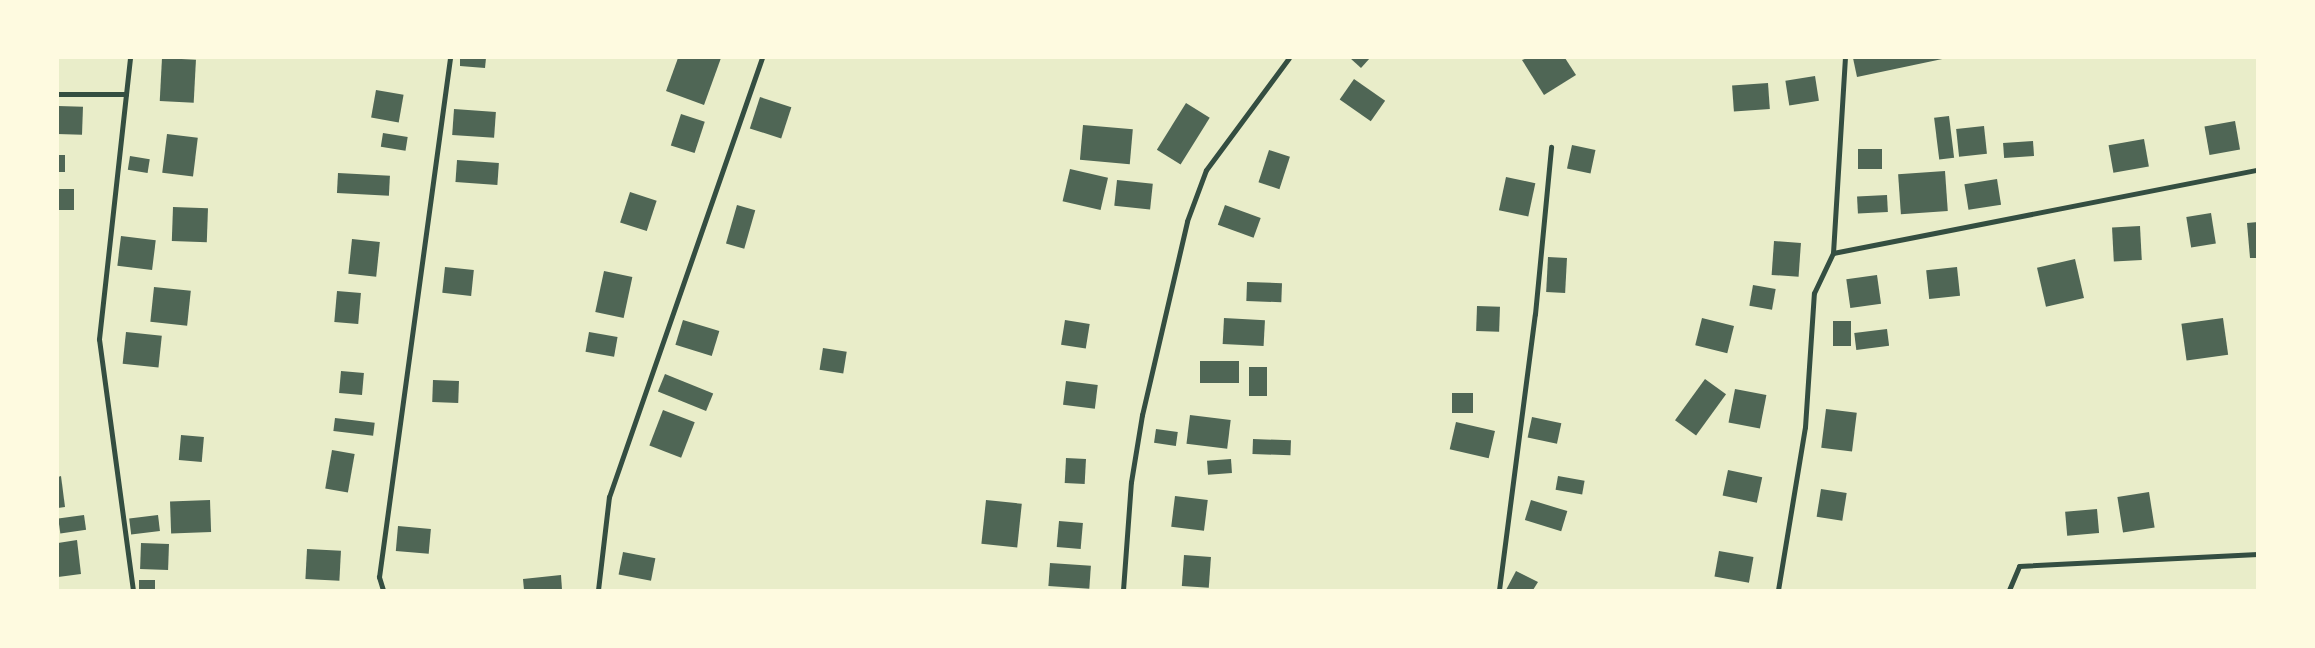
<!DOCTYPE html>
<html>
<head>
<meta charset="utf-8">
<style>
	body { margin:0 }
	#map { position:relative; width:2315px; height:648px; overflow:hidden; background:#e9edc9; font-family:"Fira Sans",sans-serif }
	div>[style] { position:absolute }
	.building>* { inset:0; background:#4f6655; transform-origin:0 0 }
	.minor>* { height:5px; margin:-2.5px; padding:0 2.5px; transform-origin:2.5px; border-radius:2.5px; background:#344e41 }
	span { translate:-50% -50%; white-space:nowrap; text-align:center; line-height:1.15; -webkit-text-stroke:4px #fefae0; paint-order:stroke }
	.frame { position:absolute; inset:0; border:59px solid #fefae0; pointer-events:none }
</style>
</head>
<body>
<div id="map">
	<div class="building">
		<i style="left:162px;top:58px;width:34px;height:43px;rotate:3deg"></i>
		<i style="clip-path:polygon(460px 58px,486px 58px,485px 68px,460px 66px)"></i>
		<i style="clip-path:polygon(678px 58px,721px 58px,704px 105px,666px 91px)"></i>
		<i style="clip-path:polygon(1350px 58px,1370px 58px,1361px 68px)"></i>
		<i style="clip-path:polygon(1527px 58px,1565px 58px,1576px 75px,1544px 95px,1522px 60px)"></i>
		<i style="clip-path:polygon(1853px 58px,1947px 58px,1857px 77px)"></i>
		<i style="left:1815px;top:76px;width:25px;height:30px;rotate:81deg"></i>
		<i style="left:1354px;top:79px;width:38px;height:25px;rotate:35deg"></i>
		<i style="left:1768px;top:83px;width:26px;height:36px;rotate:86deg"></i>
		<i style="left:376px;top:90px;width:28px;height:28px;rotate:10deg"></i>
		<i style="left:760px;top:97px;width:33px;height:33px;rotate:18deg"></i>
		<i style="left:1186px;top:103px;width:28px;height:55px;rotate:32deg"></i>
		<i style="left:58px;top:106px;width:25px;height:28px;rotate:2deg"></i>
		<i style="left:454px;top:109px;width:42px;height:26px;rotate:4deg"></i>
		<i style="left:681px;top:114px;width:25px;height:33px;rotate:18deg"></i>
		<i style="left:1949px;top:116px;width:42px;height:15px;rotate:83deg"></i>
		<i style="left:2235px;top:121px;width:29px;height:31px;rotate:80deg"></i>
		<i style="left:1083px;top:125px;width:50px;height:35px;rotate:5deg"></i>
		<i style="left:1984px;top:126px;width:28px;height:28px;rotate:84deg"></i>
		<i style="left:383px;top:133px;width:25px;height:14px;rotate:9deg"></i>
		<i style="left:167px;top:134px;width:31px;height:39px;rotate:7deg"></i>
		<i style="left:2144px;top:139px;width:28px;height:36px;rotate:80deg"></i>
		<i style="left:2033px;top:141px;width:15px;height:30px;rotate:86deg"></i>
		<i style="left:1572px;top:145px;width:24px;height:24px;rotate:12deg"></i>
		<i style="left:1858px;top:149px;width:24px;height:20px"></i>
		<i style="left:1269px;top:150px;width:22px;height:34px;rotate:18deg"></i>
		<i style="left:65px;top:155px;width:17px;height:7px;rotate:90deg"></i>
		<i style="left:130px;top:156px;width:20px;height:14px;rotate:9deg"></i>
		<i style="left:457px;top:160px;width:42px;height:22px;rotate:4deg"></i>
		<i style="left:1070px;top:169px;width:39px;height:33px;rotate:13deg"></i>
		<i style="left:1945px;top:171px;width:40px;height:47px;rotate:86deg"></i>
		<i style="left:338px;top:173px;width:52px;height:20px;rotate:3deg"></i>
		<i style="left:1506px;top:177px;width:30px;height:34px;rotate:12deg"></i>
		<i style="left:1997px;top:179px;width:26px;height:33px;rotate:81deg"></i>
		<i style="left:1117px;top:180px;width:36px;height:26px;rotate:6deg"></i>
		<i style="left:58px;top:189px;width:16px;height:21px"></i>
		<i style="left:630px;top:192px;width:28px;height:32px;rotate:18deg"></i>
		<i style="left:1887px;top:195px;width:17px;height:30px;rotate:87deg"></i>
		<i style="left:737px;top:205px;width:19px;height:40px;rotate:16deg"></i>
		<i style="left:1225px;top:205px;width:38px;height:21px;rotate:20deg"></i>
		<i style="left:173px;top:207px;width:35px;height:34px;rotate:2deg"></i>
		<i style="left:2211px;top:213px;width:31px;height:25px;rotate:81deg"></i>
		<i style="clip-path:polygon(2258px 222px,2258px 258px,2250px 258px,2247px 223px)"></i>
		<i style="left:2140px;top:226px;width:34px;height:28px;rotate:87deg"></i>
		<i style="left:121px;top:236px;width:35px;height:30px;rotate:7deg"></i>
		<i style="left:352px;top:239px;width:28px;height:35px;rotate:6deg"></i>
		<i style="left:1774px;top:241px;width:27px;height:34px;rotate:4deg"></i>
		<i style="left:1548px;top:257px;width:19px;height:35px;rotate:3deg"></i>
		<i style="left:2075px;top:259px;width:40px;height:39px;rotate:77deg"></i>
		<i style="left:445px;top:267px;width:29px;height:26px;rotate:6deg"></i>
		<i style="left:1957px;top:267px;width:29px;height:31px;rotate:84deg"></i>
		<i style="left:604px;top:271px;width:29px;height:42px;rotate:12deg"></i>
		<i style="left:1877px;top:275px;width:29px;height:31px;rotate:82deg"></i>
		<i style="left:1247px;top:282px;width:35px;height:19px;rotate:2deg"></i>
		<i style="left:1753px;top:285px;width:23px;height:21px;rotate:10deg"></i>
		<i style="left:154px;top:287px;width:37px;height:35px;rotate:6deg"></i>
		<i style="left:337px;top:291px;width:24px;height:31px;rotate:5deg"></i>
		<i style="left:1477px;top:306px;width:23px;height:25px;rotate:2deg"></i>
		<i style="left:1224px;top:318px;width:41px;height:26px;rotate:3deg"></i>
		<i style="left:1702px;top:318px;width:33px;height:28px;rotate:14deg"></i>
		<i style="left:2223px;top:318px;width:37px;height:42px;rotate:82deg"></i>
		<i style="left:683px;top:320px;width:38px;height:26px;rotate:17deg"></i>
		<i style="left:1065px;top:320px;width:25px;height:25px;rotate:9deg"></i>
		<i style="left:1833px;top:321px;width:18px;height:25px"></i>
		<i style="left:1887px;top:329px;width:17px;height:33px;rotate:83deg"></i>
		<i style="left:126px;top:332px;width:36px;height:32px;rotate:6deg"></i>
		<i style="left:589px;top:332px;width:29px;height:20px;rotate:10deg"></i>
		<i style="left:823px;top:348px;width:24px;height:22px;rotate:9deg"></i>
		<i style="left:1200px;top:361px;width:39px;height:22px"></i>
		<i style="left:1249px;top:367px;width:18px;height:29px"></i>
		<i style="left:341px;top:371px;width:23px;height:22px;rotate:5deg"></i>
		<i style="left:665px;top:374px;width:52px;height:19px;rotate:22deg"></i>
		<i style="left:1705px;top:379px;width:26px;height:51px;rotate:36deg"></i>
		<i style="left:433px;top:380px;width:26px;height:22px;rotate:2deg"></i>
		<i style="left:1066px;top:381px;width:32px;height:24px;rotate:7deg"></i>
		<i style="left:1735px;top:389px;width:32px;height:34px;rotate:11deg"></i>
		<i style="left:1452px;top:393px;width:21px;height:20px"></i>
		<i style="left:1826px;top:409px;width:31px;height:39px;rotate:7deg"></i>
		<i style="left:663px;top:410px;width:34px;height:38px;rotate:21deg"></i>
		<i style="left:1190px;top:415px;width:41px;height:29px;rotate:7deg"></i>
		<i style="left:1532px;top:417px;width:30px;height:21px;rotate:12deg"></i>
		<i style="left:335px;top:418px;width:40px;height:13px;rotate:7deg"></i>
		<i style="left:1456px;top:422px;width:40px;height:28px;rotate:13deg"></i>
		<i style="left:1156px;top:429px;width:22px;height:14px;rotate:8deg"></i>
		<i style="left:181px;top:435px;width:23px;height:25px;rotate:5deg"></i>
		<i style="left:1253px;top:439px;width:38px;height:15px;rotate:2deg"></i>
		<i style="left:332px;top:450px;width:23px;height:39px;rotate:10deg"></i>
		<i style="left:1066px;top:458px;width:20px;height:25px;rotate:3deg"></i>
		<i style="left:1231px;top:459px;width:14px;height:24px;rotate:86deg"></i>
		<i style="left:1728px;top:470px;width:35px;height:26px;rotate:12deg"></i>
		<i style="clip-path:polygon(61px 476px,65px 507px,58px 508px,58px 477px)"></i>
		<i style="left:1558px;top:476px;width:27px;height:14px;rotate:10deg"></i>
		<i style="left:1821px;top:489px;width:26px;height:28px;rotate:9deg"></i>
		<i style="left:2149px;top:492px;width:36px;height:32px;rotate:81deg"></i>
		<i style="left:1175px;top:496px;width:33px;height:31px;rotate:7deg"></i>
		<i style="left:210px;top:500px;width:32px;height:40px;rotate:88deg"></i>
		<i style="left:986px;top:500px;width:36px;height:44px;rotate:6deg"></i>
		<i style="left:1531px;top:500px;width:38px;height:21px;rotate:17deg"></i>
		<i style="left:2097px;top:509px;width:24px;height:32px;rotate:85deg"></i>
		<i style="left:84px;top:515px;width:15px;height:26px;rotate:82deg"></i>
		<i style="left:158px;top:515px;width:16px;height:29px;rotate:83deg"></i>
		<i style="left:1059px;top:521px;width:24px;height:26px;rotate:5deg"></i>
		<i style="left:398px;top:526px;width:33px;height:25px;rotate:5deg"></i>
		<i style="clip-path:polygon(77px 540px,81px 574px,58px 577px,58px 543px)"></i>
		<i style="left:141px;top:543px;width:28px;height:26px;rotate:2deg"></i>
		<i style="left:307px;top:549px;width:34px;height:30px;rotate:3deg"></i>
		<i style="left:1719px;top:551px;width:35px;height:26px;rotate:10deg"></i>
		<i style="left:623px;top:552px;width:33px;height:23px;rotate:11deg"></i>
		<i style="left:1184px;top:555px;width:27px;height:31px;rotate:4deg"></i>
		<i style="left:1050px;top:563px;width:41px;height:23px;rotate:4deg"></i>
		<i style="clip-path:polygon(1516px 571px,1538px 582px,1533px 590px,1506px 590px)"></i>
		<i style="clip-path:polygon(561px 575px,562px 590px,524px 590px,523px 579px)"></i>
		<i style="left:139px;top:580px;width:16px;height:10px"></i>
	</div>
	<div class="minor">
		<i style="left:130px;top:58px;width:283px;rotate:96.3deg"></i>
		<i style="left:99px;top:339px;width:253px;rotate:82.3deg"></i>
		<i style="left:58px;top:94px;width:68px"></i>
		<i style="left:1833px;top:253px;width:195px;rotate:-86.5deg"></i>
		<i style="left:383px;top:590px;width:14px;rotate:-107deg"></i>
		<i style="left:379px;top:577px;width:524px;rotate:-82.21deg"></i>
		<i style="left:598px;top:590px;width:94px;rotate:-83.3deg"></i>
		<i style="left:609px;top:497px;width:465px;rotate:-70.8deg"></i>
		<i style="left:1123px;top:590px;width:108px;rotate:-85.8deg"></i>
		<i style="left:1131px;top:482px;width:68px;rotate:-80.7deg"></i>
		<i style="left:1142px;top:415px;width:199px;rotate:-76.9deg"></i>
		<i style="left:1187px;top:221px;width:54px;rotate:-69.6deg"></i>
		<i style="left:1206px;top:170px;width:139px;rotate:-53.5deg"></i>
		<i style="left:1499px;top:590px;width:278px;rotate:-82.6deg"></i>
		<i style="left:1535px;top:314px;width:168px;rotate:-84.5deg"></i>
		<i style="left:1778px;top:590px;width:165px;rotate:-80.6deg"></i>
		<i style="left:1805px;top:427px;width:134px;rotate:-86.2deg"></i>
		<i style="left:1814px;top:293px;width:44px;rotate:-64.6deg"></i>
		<i style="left:1833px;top:253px;width:433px;rotate:-11.1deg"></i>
		<i style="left:2009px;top:590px;width:26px;rotate:-67deg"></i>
		<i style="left:2019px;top:566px;width:239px;rotate:-2.9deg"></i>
	</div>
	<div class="frame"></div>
</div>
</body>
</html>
